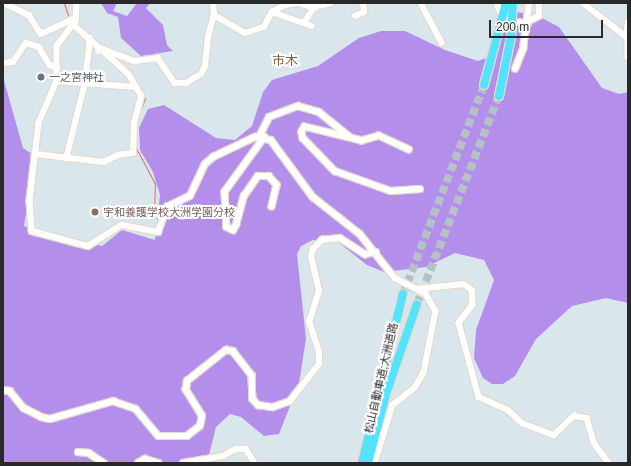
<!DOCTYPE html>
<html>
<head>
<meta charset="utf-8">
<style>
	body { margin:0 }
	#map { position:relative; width:631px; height:466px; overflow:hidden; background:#d9e7ed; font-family:Helvetica,"Noto Sans JP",sans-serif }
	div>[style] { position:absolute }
	.green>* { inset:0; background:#b38feb }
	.stream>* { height:1px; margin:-0.5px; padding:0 0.5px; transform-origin:0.5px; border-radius:0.5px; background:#fc6061 }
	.highway-tunnel>* { height:8px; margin-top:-4px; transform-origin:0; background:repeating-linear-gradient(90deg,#b6c1c6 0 8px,transparent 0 12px) }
	.roads { filter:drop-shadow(1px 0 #e4dacf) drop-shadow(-1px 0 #e4dacf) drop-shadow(0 1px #e4dacf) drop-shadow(0 -1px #e4dacf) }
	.minor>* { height:5.5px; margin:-2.75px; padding:0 2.75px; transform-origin:2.75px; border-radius:2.75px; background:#fff }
	.highway>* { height:8px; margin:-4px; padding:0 4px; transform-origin:4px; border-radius:4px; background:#53e3ff }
	.dots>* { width:11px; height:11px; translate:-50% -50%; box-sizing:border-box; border:2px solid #fff; border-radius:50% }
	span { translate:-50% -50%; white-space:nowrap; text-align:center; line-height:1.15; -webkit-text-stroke:4px #fff; paint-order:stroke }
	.worship-label { font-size:11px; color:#5b616d }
	.left { translate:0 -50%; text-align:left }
	.education-label { font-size:11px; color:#785e54 }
	.street-label { font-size:11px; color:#292929 }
	.quarter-label { font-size:13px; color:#7f6545 }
	.frame { position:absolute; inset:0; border:4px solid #292929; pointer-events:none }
	.scale { position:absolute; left:489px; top:20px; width:114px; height:18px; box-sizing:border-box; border:2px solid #292929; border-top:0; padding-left:5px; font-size:12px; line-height:14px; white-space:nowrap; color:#292929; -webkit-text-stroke:3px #fff; paint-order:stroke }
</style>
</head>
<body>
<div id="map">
	<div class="green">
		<i style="clip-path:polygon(101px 3px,117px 3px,113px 11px,127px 16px,137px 3px,150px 3px,146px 8px,163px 25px,167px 45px,173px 51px,141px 56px,121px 38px,118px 17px,107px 13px)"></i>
		<i style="clip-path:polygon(517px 12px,538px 16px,559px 27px,602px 88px,619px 94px,628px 92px,628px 303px,606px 298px,572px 306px,536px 339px,515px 376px,503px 384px,492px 384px,483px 378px,474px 358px,476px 330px,494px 280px,484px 260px,455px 253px,426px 267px,384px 272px,367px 265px,338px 242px,313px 240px,301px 246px,297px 254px,306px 339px,299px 383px,279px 434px,264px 436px,241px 417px,230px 414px,216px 427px,207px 463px,3px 463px,3px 77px,23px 148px,35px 156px,24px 226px,102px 246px,122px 230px,155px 240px,160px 195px,153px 172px,140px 150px,139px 128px,148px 109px,164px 105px,216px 138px,235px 140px,252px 126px,263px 92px,272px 80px,318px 66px,359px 38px,381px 31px,405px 31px,445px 50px,478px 61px,486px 58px,506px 18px)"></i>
	</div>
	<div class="stream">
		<i style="left:64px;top:3px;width:16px;rotate:72deg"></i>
		<i style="left:81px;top:29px;width:11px;rotate:34deg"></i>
		<i style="left:140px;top:110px;width:12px;rotate:-66deg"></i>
		<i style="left:145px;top:99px;width:9px;rotate:-117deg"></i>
		<i style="left:136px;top:148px;width:40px;rotate:62deg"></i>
		<i style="left:155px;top:183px;width:25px;rotate:92deg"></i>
	</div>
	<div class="highway-tunnel">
		<i style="left:403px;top:294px;width:224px;rotate:-68.8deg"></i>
		<i style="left:417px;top:304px;width:224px;rotate:-68.5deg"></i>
	</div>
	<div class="roads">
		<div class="minor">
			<i style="left:4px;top:3px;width:28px;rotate:26deg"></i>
			<i style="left:29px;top:15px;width:22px;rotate:58deg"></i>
			<i style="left:41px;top:34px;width:38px;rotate:-25deg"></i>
			<i style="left:77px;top:3px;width:18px;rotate:93deg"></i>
			<i style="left:76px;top:21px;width:31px;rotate:127deg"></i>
			<i style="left:57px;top:46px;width:35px;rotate:90deg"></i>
			<i style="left:57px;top:81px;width:46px;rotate:113.2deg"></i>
			<i style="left:39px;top:123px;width:79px;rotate:96.6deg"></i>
			<i style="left:30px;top:201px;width:30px;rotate:86deg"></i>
			<i style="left:32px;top:231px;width:58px;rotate:15deg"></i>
			<i style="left:88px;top:246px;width:40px;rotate:-32deg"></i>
			<i style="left:122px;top:225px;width:37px;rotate:11deg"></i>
			<i style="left:158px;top:232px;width:27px;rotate:-70deg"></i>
			<i style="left:167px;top:207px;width:25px;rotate:-26deg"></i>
			<i style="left:190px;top:196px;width:35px;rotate:-65deg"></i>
			<i style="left:205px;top:164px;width:11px;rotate:-41deg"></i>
			<i style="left:213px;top:157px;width:47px;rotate:-25.5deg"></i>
			<i style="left:255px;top:137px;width:16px;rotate:11deg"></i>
			<i style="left:271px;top:140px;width:71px;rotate:53.6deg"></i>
			<i style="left:313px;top:197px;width:60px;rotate:38.2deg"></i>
			<i style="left:360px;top:234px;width:56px;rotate:51.5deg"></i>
			<i style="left:395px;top:278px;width:35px;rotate:27deg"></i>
			<i style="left:426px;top:294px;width:20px;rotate:60deg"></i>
			<i style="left:436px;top:311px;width:63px;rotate:101deg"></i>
			<i style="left:424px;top:373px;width:17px;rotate:121deg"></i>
			<i style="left:415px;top:388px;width:28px;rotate:142deg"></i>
			<i style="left:393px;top:405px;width:61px;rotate:107.2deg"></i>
			<i style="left:421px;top:3px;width:45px;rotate:62.3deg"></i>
			<i style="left:497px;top:3px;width:9px;rotate:69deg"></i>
			<i style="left:583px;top:3px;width:57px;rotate:37.9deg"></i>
			<i style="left:317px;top:6px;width:14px;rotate:-12deg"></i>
			<i style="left:272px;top:12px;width:42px;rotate:19.3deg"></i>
			<i style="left:214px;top:15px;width:36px;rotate:30deg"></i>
			<i style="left:245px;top:33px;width:20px;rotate:-18deg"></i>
			<i style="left:264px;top:27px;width:17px;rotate:-62deg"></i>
			<i style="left:272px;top:12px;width:15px;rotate:-28deg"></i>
			<i style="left:285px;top:5px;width:13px;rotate:-9deg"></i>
			<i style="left:298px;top:3px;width:18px;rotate:16deg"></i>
			<i style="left:355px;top:16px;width:10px;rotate:-24deg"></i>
			<i style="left:364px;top:12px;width:9px;rotate:-96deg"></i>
			<i style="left:520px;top:22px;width:8px;rotate:23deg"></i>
			<i style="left:527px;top:22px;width:13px;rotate:-27deg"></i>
			<i style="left:539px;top:16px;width:13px;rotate:-90deg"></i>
			<i style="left:304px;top:23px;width:24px;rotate:-57deg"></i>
			<i style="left:626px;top:37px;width:15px;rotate:-82deg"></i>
			<i style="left:628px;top:40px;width:17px;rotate:90deg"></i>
			<i style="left:98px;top:51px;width:5px;rotate:-22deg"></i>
			<i style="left:103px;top:49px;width:34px;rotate:21deg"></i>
			<i style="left:135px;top:61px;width:23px;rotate:-7deg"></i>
			<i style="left:158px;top:58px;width:30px;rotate:56deg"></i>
			<i style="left:175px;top:83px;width:11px"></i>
			<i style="left:186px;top:83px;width:17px;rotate:-31deg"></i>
			<i style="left:201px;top:74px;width:9px;rotate:-63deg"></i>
			<i style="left:205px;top:66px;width:29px;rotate:-84deg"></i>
			<i style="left:208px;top:37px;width:23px;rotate:-75deg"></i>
			<i style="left:214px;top:15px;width:12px;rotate:-95deg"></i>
			<i style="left:3px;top:63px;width:10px;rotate:-6deg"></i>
			<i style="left:13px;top:62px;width:23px;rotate:-56deg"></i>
			<i style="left:26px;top:43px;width:14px;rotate:17deg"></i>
			<i style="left:39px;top:47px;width:21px;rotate:59deg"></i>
			<i style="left:50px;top:65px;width:8px;rotate:23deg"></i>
			<i style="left:515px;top:69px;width:22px;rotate:-68deg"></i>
			<i style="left:523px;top:49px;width:46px;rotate:-82.6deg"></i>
			<i style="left:57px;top:81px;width:79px;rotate:4.3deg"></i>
			<i style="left:259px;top:137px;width:22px;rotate:-63deg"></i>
			<i style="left:269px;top:117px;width:31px;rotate:-21deg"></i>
			<i style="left:298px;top:106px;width:22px;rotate:16deg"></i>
			<i style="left:319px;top:112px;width:40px;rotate:39deg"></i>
			<i style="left:265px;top:137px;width:68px;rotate:126deg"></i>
			<i style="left:225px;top:192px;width:35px;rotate:87deg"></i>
			<i style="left:227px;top:227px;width:7px;rotate:27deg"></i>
			<i style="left:233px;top:230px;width:6px;rotate:-59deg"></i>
			<i style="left:236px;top:225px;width:30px;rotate:-75deg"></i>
			<i style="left:244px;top:196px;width:24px;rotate:-55deg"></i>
			<i style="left:258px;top:176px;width:11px"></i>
			<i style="left:269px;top:176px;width:12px;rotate:48deg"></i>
			<i style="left:277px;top:185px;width:22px;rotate:103deg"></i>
			<i style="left:409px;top:150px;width:33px;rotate:-155deg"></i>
			<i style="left:379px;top:136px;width:18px;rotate:164deg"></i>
			<i style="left:362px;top:141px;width:59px;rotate:-166.2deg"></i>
			<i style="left:305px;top:127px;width:6px;rotate:121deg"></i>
			<i style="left:302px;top:132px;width:6px;rotate:81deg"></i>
			<i style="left:303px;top:138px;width:46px;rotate:45.9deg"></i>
			<i style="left:335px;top:171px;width:59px;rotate:19.7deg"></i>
			<i style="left:391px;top:191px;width:29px;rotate:-4deg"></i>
			<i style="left:36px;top:154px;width:68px;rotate:6.7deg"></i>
			<i style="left:104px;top:162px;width:16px;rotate:-27deg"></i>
			<i style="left:118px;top:155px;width:15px;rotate:-8deg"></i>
			<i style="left:133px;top:153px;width:30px;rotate:-88deg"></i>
			<i style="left:134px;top:123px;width:28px;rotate:-75deg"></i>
			<i style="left:141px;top:96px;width:24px;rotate:-120deg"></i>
			<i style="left:129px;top:75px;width:76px;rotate:-138.2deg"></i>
			<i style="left:66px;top:159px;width:78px;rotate:-76deg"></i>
			<i style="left:85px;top:83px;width:45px;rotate:-83.7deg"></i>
			<i style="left:417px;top:289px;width:47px;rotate:-6.1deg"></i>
			<i style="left:464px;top:284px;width:10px;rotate:37deg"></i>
			<i style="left:472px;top:290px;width:15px;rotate:86deg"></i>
			<i style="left:473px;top:305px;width:23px;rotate:128deg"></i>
			<i style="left:459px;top:323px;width:77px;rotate:74.9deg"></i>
			<i style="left:479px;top:397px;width:32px;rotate:24deg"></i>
			<i style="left:508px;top:410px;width:19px;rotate:43deg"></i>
			<i style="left:522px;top:423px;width:34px;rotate:21deg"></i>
			<i style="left:554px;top:435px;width:28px;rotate:-44deg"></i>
			<i style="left:574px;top:416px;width:13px;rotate:9deg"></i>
			<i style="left:587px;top:418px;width:26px;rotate:74deg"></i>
			<i style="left:594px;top:443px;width:25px;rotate:53deg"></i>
			<i style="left:3px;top:390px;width:7px;rotate:8deg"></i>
			<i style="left:10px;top:391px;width:22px;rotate:51deg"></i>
			<i style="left:24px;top:408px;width:20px;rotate:27deg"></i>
			<i style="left:42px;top:417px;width:8px;rotate:14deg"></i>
			<i style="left:50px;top:419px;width:66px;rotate:-15.9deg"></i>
			<i style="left:113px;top:401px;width:24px;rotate:19deg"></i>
			<i style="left:136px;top:409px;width:35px;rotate:50deg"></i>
			<i style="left:159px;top:436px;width:28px"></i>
			<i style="left:187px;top:436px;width:16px;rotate:-38deg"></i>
			<i style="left:200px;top:426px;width:10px;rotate:-79deg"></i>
			<i style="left:202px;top:416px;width:31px;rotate:-122deg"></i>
			<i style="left:186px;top:390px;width:9px;rotate:-84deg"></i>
			<i style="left:187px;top:381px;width:50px;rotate:-38.5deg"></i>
			<i style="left:226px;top:350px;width:7px;rotate:8deg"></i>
			<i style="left:233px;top:351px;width:31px;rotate:52deg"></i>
			<i style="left:252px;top:375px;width:24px;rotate:88deg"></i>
			<i style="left:253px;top:399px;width:8px;rotate:50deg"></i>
			<i style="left:258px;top:405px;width:15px;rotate:8deg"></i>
			<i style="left:273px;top:407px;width:18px;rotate:-19deg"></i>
			<i style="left:290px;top:401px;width:47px;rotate:-51.9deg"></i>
			<i style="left:319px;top:364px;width:12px;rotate:-90deg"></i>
			<i style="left:319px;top:352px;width:32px;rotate:-108deg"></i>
			<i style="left:309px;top:322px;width:33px;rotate:-72deg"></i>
			<i style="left:319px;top:291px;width:35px;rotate:-103deg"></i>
			<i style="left:311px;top:257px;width:8px;rotate:-76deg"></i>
			<i style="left:313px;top:249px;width:13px;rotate:-45deg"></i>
			<i style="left:322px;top:240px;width:18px;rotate:-6deg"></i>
			<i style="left:340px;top:238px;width:30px;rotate:33deg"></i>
			<i style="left:365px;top:254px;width:11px;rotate:-10deg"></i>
			<i style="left:78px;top:452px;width:11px;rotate:5deg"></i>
			<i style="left:89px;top:453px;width:18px;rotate:34deg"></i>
			<i style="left:138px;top:463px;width:8px;rotate:-30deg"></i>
			<i style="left:145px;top:459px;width:14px;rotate:17deg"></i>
			<i style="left:183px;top:463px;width:41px;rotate:-9.9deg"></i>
			<i style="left:223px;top:456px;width:15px;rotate:-28deg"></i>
			<i style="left:236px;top:449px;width:10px"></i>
			<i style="left:246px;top:449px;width:17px;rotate:57deg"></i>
		</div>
		<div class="highway">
			<i style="left:484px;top:85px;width:85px;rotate:-75deg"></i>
			<i style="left:499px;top:96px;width:60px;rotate:-78.5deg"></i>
			<i style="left:511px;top:37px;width:34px;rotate:-87deg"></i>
			<i style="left:362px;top:463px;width:174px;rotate:-76.4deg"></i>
			<i style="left:368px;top:463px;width:71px;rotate:-75.4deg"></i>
			<i style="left:386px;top:394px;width:95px;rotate:-71deg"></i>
		</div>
	</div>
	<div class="dots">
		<i style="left:41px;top:77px;background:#6b7280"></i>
		<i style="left:95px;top:212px;background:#8d6e63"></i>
	</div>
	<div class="worship-label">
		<span class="left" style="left:49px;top:77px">一之宮神社</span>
	</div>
	<div class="education-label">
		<span class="left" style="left:103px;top:212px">宇和養護学校大洲学園分校</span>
	</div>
	<div class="street-label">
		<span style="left:381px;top:378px;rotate:-77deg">松山自動車道;大洲道路</span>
	</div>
	<div class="quarter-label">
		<span style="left:285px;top:61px">市木</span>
	</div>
	<div class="frame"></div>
	<div class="scale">200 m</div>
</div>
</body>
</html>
